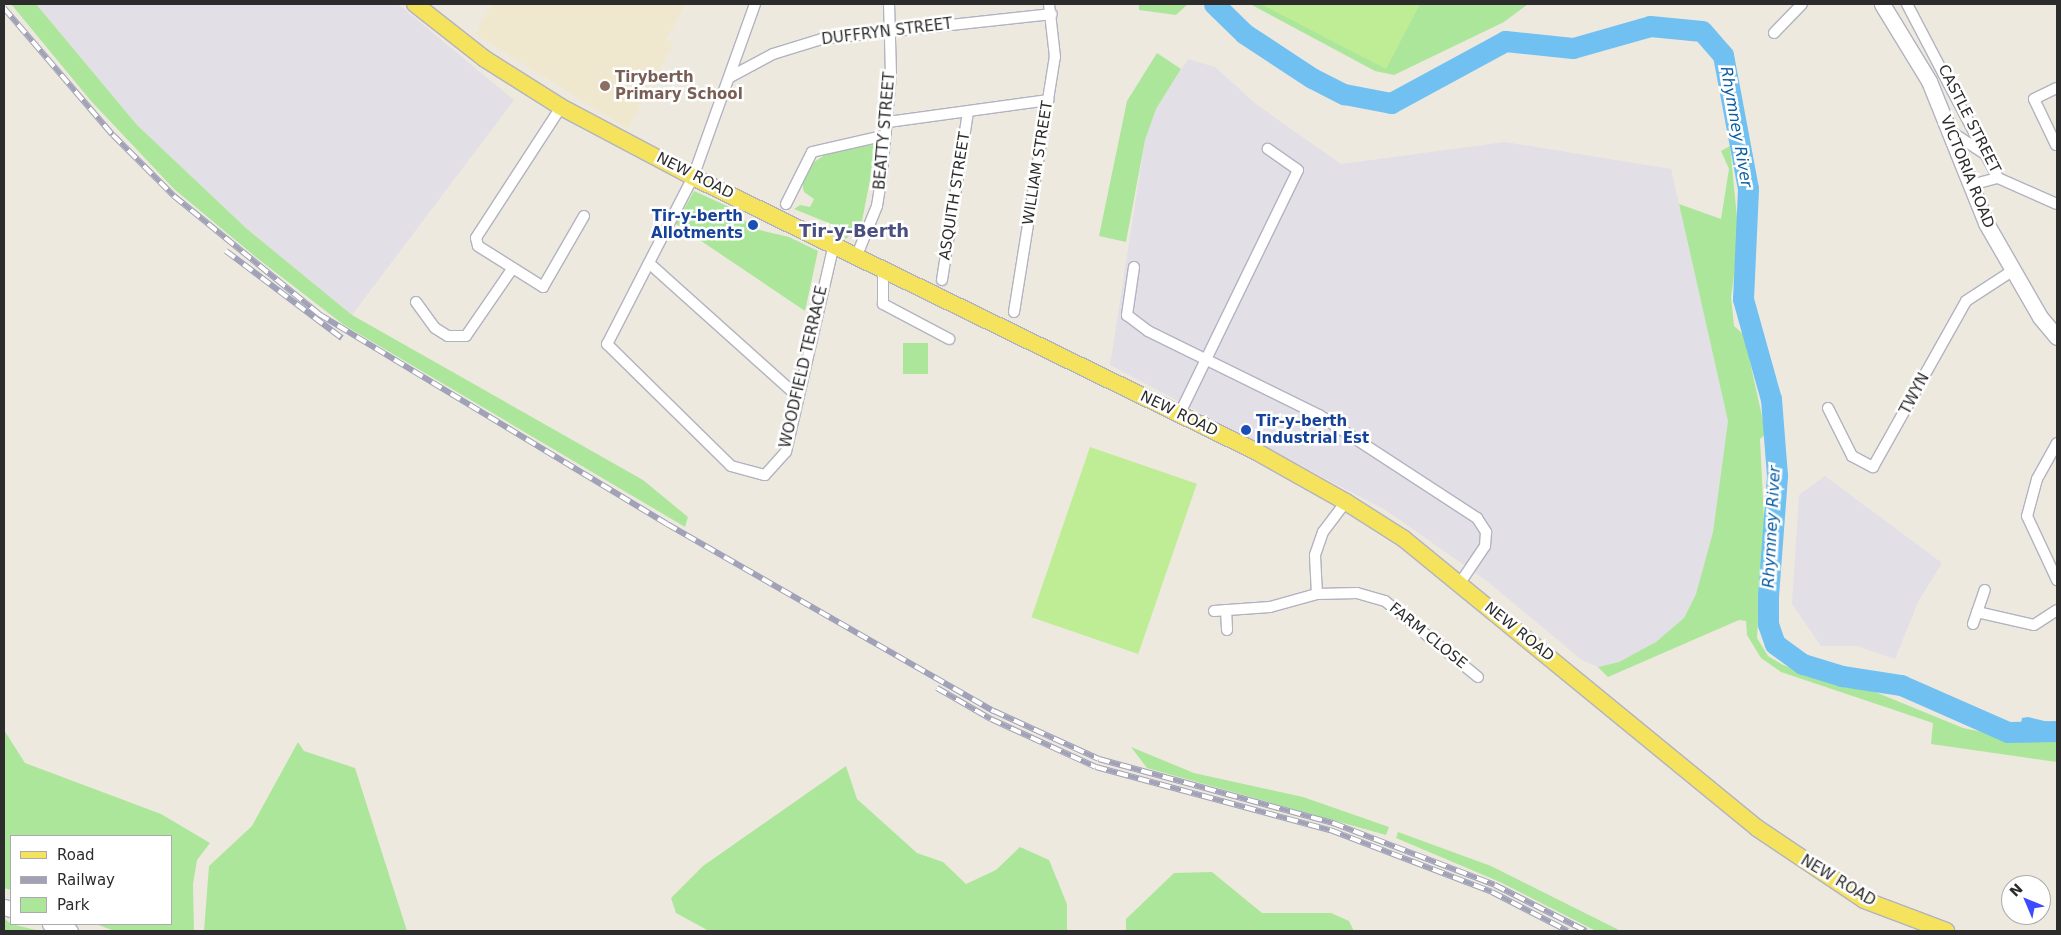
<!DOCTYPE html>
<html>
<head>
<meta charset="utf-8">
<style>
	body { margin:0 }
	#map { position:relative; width:2061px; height:935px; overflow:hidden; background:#eee9df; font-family:"DejaVu Sans",sans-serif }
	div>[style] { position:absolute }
	.industrial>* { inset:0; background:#e2dfe7 }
	.education>* { inset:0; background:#f0e8ce }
	.green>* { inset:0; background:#ace69a; transform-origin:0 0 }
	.pitch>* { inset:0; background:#bfed96; transform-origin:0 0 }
	.water>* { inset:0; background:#70c1f2 }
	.river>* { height:21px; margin:-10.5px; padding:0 10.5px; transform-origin:10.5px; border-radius:10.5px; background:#70c1f2 }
	.roads { filter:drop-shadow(1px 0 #b2b3c0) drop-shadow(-1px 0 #b2b3c0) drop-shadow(0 1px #b2b3c0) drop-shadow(0 -1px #b2b3c0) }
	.street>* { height:10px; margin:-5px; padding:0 5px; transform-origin:5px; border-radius:5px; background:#fff }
	.secondary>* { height:15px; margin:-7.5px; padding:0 7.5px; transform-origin:7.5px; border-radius:7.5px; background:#fff }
	.primary>* { height:16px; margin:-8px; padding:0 8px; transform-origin:8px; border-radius:8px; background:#f5e25d }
	.rail>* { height:5.5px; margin-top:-2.75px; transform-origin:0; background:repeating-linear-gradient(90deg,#fff 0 11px,#a1a2b7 0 22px); box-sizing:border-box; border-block:1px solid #a1a2b7 }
	.dots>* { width:14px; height:14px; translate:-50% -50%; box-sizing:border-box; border:2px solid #fff; border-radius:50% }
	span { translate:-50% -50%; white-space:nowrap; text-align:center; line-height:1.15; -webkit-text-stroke:5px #fff; paint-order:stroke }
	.street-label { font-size:15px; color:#2c2c2c }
	.education-label { font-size:15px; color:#785e54; font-weight:700 }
	.left { translate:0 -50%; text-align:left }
	.transit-label { font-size:15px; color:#164399; font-weight:700 }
	.right { translate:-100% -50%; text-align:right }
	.water-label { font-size:16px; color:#0a5ea3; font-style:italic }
	.quarter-label { font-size:18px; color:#4b4f7f; font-weight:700 }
	.frame { position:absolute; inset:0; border:5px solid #2c2c2c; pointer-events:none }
	.legend { position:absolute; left:10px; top:835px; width:162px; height:90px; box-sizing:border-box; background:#fff; border:1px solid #ababab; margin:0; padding:6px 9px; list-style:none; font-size:15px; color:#2c2c2c }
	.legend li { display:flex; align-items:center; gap:10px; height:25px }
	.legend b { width:25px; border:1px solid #ababab }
	.north { position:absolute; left:2001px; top:875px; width:50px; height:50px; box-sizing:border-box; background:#fff; border:1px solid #ababab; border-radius:50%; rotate:315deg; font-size:14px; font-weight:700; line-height:20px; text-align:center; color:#2c2c2c }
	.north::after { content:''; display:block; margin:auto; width:18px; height:22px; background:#3b4bff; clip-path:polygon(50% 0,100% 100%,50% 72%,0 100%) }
</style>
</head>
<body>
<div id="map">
	<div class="industrial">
		<i style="clip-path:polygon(36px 4px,398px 4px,514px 100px,352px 315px,247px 229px,137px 125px)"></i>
		<i style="clip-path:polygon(1188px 59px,1215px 67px,1256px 104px,1341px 164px,1505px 142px,1671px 169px,1728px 421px,1713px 532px,1696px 594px,1684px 618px,1657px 642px,1619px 662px,1598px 667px,1582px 660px,1488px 582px,1387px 511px,1110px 365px,1145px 140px,1156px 109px)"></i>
		<i style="clip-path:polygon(1825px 476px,1942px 563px,1918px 602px,1895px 659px,1857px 646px,1821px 646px,1792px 604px,1799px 495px)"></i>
	</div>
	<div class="education">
		<i style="clip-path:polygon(492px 4px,686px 4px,666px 40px,674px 43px,628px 129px,475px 34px)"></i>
	</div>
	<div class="green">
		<i style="clip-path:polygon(11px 4px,36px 4px,137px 125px,247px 229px,352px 315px,643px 480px,688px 517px,685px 527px,344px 325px,257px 258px,174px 189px,91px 101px)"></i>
		<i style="clip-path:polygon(1139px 4px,1188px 4px,1176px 15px,1139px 10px)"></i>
		<i style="clip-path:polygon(1250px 4px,1528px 4px,1504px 22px,1394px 75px,1375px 71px)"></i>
		<i style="clip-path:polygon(1157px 53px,1181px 69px,1156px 109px,1145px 140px,1126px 242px,1099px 236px,1127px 101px)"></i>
		<i style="clip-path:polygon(877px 144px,862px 221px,846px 239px,836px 226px,794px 209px,800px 205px,810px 207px,814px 199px,804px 192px,802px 183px,814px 162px,828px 153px)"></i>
		<i style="clip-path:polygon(1730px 146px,1739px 238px,1731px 297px,1734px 326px,1744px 335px,1766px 434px,1760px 439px,1764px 520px,1757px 638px,1768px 656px,1783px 665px,1846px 688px,1868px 689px,1963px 728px,2018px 739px,2057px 741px,2057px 762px,1931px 744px,1933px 723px,1781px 672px,1761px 658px,1747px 635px,1746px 621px,1739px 620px,1608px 677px,1598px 667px,1619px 662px,1656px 642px,1684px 618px,1696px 594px,1713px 532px,1728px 421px,1679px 204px,1721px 219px,1729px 169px,1721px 151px)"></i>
		<i style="clip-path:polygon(694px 191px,727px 206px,755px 229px,789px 237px,818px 251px,805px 311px,676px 224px)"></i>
		<i style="left:903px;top:343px;width:25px;height:31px"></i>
		<i style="clip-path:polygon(4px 730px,25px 763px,161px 814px,210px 843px,197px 860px,193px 884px,194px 931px,114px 931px,96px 924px,171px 924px,171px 836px,11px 836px,11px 890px,4px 888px)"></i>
		<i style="clip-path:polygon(298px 742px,304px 751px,355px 768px,407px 931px,204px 931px,209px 866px,252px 826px)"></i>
		<i style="clip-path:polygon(1131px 747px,1194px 773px,1303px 797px,1389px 827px,1386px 835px,1147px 768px)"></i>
		<i style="clip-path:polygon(846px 766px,857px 799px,917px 853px,943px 862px,966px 884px,996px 870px,1020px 847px,1049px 860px,1067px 904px,1067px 931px,709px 931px,676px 913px,671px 898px,703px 866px)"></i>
		<i style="clip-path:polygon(1398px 832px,1491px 866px,1621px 931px,1596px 931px,1500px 882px,1396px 838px)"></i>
		<i style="clip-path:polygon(1212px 872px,1262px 913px,1331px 913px,1349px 921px,1354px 931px,1126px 931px,1126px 919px,1174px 873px)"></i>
		<i style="clip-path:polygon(4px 918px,11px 924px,40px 931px,4px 931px)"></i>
	</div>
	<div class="pitch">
		<i style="clip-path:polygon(1261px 4px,1420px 4px,1386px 69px)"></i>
		<i style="left:1090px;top:447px;width:113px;height:180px;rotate:19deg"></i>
	</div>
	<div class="water">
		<i style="clip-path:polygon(2028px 717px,2057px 724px,2057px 741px,2018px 739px,2022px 718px)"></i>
	</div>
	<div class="river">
		<i style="left:1214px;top:4px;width:43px;rotate:44.1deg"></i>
		<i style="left:1245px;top:34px;width:80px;rotate:33.3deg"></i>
		<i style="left:1312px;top:78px;width:36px;rotate:27deg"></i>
		<i style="left:1344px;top:94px;width:48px;rotate:10.8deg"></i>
		<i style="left:1391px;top:103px;width:130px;rotate:-28.5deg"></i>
		<i style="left:1505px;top:41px;width:68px;rotate:5.9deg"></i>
		<i style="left:1573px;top:48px;width:80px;rotate:-15.9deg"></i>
		<i style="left:1650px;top:26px;width:52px;rotate:5.5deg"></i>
		<i style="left:1702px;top:31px;width:32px;rotate:49deg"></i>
		<i style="left:1723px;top:55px;width:136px;rotate:79.4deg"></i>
		<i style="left:1748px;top:189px;width:110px;rotate:92.6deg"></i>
		<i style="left:1743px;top:299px;width:104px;rotate:74.4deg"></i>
		<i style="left:1771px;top:399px;width:77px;rotate:85.5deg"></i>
		<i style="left:1777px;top:476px;width:119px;rotate:94.3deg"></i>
		<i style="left:1768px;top:595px;width:29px;rotate:90deg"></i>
		<i style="left:1768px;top:624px;width:21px;rotate:71deg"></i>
		<i style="left:1775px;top:644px;width:34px;rotate:36deg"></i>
		<i style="left:1803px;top:664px;width:41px;rotate:17.1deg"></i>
		<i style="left:1842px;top:676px;width:60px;rotate:8.7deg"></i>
		<i style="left:1901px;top:685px;width:117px;rotate:23.7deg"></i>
		<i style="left:2008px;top:732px;width:49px;rotate:-1.2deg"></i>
	</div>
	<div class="roads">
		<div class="street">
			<i style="left:755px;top:4px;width:184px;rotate:109.7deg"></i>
			<i style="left:693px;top:177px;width:188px;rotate:117.2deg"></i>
			<i style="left:607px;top:344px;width:174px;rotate:44.5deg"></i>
			<i style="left:731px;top:466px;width:35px;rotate:15deg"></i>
			<i style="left:765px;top:475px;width:31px;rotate:-48deg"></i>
			<i style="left:786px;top:452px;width:213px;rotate:-77deg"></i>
			<i style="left:1907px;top:4px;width:196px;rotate:62.4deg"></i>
			<i style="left:1998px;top:178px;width:64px;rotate:23.8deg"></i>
			<i style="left:1774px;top:33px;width:40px;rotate:-46deg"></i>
			<i style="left:730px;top:77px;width:49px;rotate:-28.1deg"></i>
			<i style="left:773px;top:54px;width:51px;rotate:-17deg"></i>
			<i style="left:822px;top:39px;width:231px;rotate:-6.2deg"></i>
			<i style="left:561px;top:107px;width:156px;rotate:123deg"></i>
			<i style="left:476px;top:238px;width:8px;rotate:76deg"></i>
			<i style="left:478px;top:246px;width:77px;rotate:32.2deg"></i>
			<i style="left:543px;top:287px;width:82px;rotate:-60deg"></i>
			<i style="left:888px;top:122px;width:162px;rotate:-7.8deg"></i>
			<i style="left:1950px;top:131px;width:42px;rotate:33.3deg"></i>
			<i style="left:2056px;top:145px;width:51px;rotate:-115.6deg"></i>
			<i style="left:2034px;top:99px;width:25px;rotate:-26deg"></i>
			<i style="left:1971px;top:185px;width:28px;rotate:-15deg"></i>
			<i style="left:786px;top:204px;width:58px;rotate:-63.4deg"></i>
			<i style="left:812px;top:152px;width:76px;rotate:-12.9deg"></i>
			<i style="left:857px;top:255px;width:53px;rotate:-67.8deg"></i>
			<i style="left:877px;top:206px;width:32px;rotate:-81deg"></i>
			<i style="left:882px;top:174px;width:99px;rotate:-84.8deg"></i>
			<i style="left:891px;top:75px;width:71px;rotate:-91.6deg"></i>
			<i style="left:649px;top:263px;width:199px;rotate:41.9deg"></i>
			<i style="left:883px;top:267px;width:37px;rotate:90deg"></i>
			<i style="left:883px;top:304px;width:75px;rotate:27.9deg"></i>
			<i style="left:1134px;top:267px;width:49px;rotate:98.3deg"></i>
			<i style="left:1127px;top:315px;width:26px;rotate:37deg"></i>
			<i style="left:1148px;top:331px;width:191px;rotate:26.2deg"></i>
			<i style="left:1319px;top:415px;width:189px;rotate:33.1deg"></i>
			<i style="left:1477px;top:518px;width:17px;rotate:57deg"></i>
			<i style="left:1486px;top:532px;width:14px;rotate:94deg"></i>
			<i style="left:1485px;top:546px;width:45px;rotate:124deg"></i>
			<i style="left:942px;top:280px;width:170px;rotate:-81.2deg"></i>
			<i style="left:416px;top:302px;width:32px;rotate:54deg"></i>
			<i style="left:435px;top:328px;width:15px;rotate:32deg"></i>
			<i style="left:448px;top:336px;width:18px"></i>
			<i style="left:466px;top:336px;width:81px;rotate:-55.5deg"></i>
			<i style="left:1014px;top:312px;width:258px;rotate:-80.9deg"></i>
			<i style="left:1055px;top:57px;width:53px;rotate:-96.5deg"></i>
			<i style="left:1828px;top:408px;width:54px;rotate:63.4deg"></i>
			<i style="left:1852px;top:456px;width:24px;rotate:28deg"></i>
			<i style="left:1873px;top:467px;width:190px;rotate:-60.7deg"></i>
			<i style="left:1966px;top:301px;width:55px;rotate:-33.1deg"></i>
			<i style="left:1179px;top:415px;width:272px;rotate:-64.1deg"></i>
			<i style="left:1298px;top:170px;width:37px;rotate:-145deg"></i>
			<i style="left:2057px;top:443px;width:41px;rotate:119.1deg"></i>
			<i style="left:2037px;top:479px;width:38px;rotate:105deg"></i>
			<i style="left:2027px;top:516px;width:71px;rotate:64.9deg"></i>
			<i style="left:1317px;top:594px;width:39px;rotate:-93deg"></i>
			<i style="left:1315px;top:555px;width:24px;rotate:-71deg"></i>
			<i style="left:1323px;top:532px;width:38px;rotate:-53deg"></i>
			<i style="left:1226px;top:610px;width:20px;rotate:87deg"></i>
			<i style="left:1214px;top:611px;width:56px;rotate:-4.1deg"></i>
			<i style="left:1270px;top:607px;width:49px;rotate:-15.5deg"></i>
			<i style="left:1317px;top:594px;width:40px;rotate:-1.4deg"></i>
			<i style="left:1357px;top:593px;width:29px;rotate:16deg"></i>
			<i style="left:1385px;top:601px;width:120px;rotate:39.3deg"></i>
			<i style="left:1977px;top:612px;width:58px;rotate:12.8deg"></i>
			<i style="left:2034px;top:625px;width:27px;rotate:-33deg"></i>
			<i style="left:1973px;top:624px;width:36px;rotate:-71deg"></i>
		</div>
		<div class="secondary">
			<i style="left:1882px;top:4px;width:90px;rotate:58.6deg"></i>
			<i style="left:1929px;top:81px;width:153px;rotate:68.1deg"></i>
			<i style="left:1986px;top:223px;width:108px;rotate:60.1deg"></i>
			<i style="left:2040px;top:317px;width:26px;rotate:50deg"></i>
			<i style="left:4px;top:907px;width:7px;rotate:16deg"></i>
			<i style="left:50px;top:924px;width:21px;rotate:19deg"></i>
		</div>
		<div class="primary">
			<i style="left:415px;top:4px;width:89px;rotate:38.2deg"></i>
			<i style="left:485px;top:59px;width:90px;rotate:32.3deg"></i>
			<i style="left:561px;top:107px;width:149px;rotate:27.9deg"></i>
			<i style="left:693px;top:177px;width:627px;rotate:25.99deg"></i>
			<i style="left:1257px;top:452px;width:102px;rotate:29.3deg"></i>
			<i style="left:1346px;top:502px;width:69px;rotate:32.5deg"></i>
			<i style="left:1404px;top:539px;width:456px;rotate:39.3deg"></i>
			<i style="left:1757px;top:828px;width:129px;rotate:33.9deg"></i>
			<i style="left:1864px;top:900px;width:88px;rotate:20.7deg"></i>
		</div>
	</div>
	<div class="rail">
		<i style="left:4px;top:8px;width:167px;rotate:49.4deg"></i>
		<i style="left:113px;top:135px;width:86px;rotate:45deg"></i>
		<i style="left:174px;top:196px;width:187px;rotate:39.1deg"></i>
		<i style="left:319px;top:314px;width:406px;rotate:31.1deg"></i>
		<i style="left:667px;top:524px;width:377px;rotate:29.8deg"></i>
		<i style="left:994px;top:711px;width:115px;rotate:24.6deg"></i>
		<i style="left:1099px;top:759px;width:243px;rotate:15.3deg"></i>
		<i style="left:1333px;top:823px;width:173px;rotate:20.9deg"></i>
		<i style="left:1495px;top:885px;width:102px;rotate:26.8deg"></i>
		<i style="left:226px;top:251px;width:145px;rotate:36.9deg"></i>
		<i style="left:937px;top:688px;width:62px;rotate:29.9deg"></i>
		<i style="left:991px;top:719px;width:115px;rotate:24.6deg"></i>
		<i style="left:1096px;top:767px;width:242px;rotate:15.1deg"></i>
		<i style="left:1330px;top:830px;width:173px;rotate:20.9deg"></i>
		<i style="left:1492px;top:892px;width:85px;rotate:27.2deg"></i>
	</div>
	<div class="dots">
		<i style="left:605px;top:86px;background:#8d6e63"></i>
		<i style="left:753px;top:225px;background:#1a4fb4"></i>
		<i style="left:1246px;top:430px;background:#1a4fb4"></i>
	</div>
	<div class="street-label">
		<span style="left:887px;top:32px;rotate:-7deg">DUFFRYN STREET</span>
		<span style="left:1969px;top:119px;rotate:63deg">CASTLE STREET</span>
		<span style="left:885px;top:131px;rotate:-85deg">BEATTY STREET</span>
		<span style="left:1038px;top:163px;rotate:-81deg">WILLIAM STREET</span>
		<span style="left:1967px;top:172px;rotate:68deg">VICTORIA ROAD</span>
		<span style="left:695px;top:176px;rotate:27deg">NEW ROAD</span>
		<span style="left:955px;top:196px;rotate:-81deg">ASQUITH STREET</span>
		<span style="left:804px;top:367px;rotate:-77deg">WOODFIELD TERRACE</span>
		<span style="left:1915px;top:394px;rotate:-62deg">TWYN</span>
		<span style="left:1179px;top:414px;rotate:26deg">NEW ROAD</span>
		<span style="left:1519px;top:632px;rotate:39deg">NEW ROAD</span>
		<span style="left:1428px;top:636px;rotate:39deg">FARM CLOSE</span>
		<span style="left:1838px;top:881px;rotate:31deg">NEW ROAD</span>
	</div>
	<div class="education-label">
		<span class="left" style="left:615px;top:86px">Tiryberth<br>Primary School</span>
	</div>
	<div class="transit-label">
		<span class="right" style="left:743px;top:225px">Tir-y-berth<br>Allotments</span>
		<span class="left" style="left:1256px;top:430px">Tir-y-berth<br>Industrial Est</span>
	</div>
	<div class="water-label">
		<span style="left:1736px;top:127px;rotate:80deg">Rhymney River</span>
		<span style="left:1772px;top:527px;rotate:-87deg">Rhymney River</span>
	</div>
	<div class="quarter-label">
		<span style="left:854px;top:231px">Tir-y-Berth</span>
	</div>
	<div class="frame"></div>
	<ul class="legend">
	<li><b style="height:6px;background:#f5e25d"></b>Road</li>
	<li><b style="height:6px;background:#a1a2b7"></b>Railway</li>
	<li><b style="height:14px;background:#ace69a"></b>Park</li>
	</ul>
	<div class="north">N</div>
</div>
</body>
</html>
